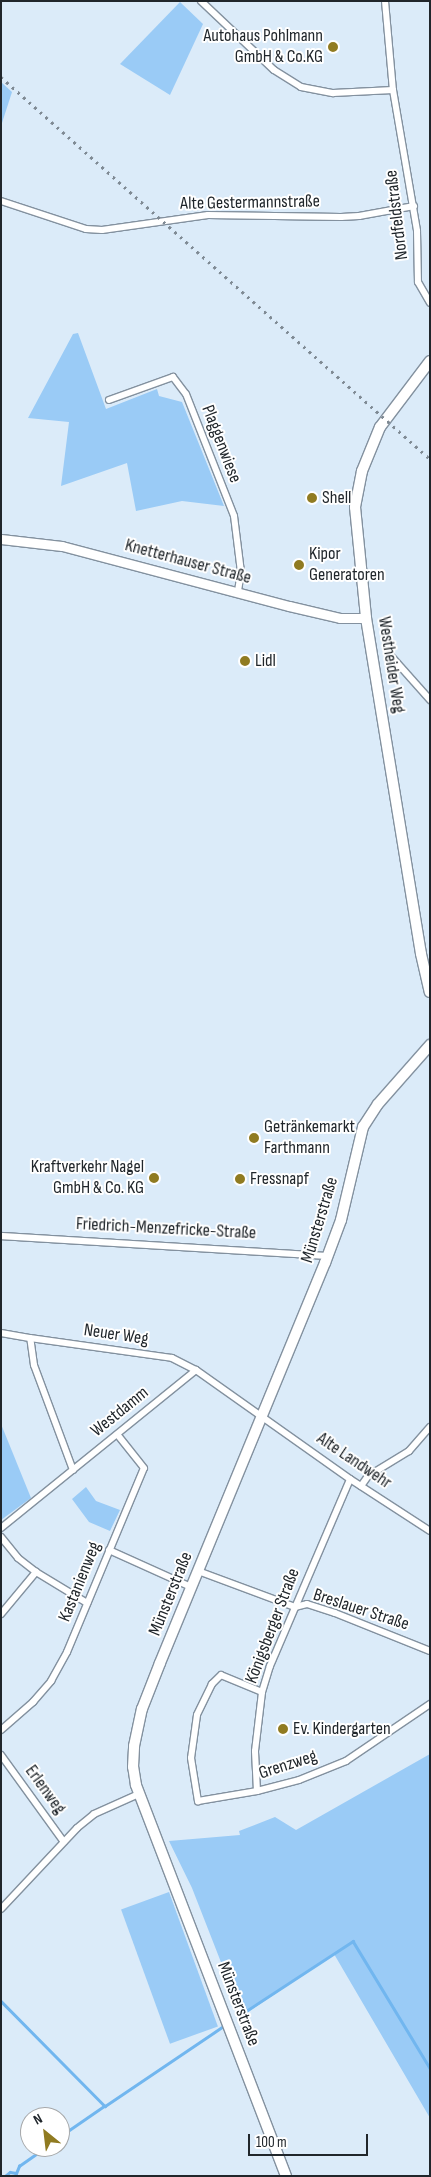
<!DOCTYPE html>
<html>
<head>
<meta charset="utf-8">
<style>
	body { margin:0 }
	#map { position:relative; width:431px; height:2177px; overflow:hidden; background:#dbebf9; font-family:"Sofia Sans Condensed",sans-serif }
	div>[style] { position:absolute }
	.green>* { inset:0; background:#9acbf6; transform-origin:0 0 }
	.stream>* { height:2.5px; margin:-1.25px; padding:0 1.25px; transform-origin:1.25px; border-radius:1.25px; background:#71b6ef }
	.roads { filter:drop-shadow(1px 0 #83919f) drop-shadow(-1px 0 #83919f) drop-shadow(0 1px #83919f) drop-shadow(0 -1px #83919f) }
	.street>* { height:6px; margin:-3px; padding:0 3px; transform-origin:3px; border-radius:3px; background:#fff }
	.secondary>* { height:9px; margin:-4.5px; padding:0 4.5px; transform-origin:4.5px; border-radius:4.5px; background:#fff }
	.primary>* { height:10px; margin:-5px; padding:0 5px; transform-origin:5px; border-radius:5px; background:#fff }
	.rail>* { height:2.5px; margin-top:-1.25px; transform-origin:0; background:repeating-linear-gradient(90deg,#7f8a94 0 2.5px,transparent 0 7.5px) }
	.dots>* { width:14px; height:14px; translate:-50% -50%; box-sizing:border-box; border:2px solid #fff; border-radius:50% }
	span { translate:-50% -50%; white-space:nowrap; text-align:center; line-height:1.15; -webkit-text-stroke:4px #fff; paint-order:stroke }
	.poi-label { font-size:18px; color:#20262b }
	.right { translate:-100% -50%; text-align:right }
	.left { translate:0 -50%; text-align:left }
	.street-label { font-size:18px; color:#20262b }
	.frame { position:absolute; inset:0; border:2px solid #20262b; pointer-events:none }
	.north { position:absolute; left:20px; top:2107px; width:50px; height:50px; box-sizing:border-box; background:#fff; border:1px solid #a6a8aa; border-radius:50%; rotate:331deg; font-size:14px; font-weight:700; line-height:20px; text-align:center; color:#20262b }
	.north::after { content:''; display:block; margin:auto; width:18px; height:22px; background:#907b21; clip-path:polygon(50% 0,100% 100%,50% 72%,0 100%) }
	.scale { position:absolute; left:248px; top:2134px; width:120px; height:22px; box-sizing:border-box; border:2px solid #20262b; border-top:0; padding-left:6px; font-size:15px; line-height:18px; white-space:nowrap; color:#20262b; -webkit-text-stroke:4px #fff; paint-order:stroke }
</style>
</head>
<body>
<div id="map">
	<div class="green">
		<i style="clip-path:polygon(180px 2px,203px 24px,170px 95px,120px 64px)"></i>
		<i style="clip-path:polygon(1px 82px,12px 92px,1px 126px)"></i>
		<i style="clip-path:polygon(78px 333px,106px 409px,157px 389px,159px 396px,182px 402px,224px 506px,182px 501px,136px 511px,127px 463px,61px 486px,69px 422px,28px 418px,73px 334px)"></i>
		<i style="clip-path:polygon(1px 1424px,31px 1498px,1px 1520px)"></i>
		<i style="clip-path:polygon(86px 1487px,96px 1501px,120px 1510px,110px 1531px,89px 1522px,72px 1499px)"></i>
		<i style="clip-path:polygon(430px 1754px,430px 2063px,427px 2065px,430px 2069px,430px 2118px,334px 1954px,242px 2016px,192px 1888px,169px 1841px,240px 1835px,239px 1831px,275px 1817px,296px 1830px)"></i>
		<i style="left:169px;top:1892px;width:143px;height:51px;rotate:70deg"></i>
	</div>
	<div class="stream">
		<i style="left:1px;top:2001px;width:148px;rotate:45.3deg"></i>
		<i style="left:105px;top:2106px;width:55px;rotate:145.4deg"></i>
		<i style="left:240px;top:2015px;width:135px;rotate:-33.2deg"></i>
		<i style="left:353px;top:1941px;width:149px;rotate:58.8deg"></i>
		<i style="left:105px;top:2106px;width:141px;rotate:-34deg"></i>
		<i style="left:5px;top:2176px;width:6px;rotate:-39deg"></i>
		<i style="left:10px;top:2172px;width:6px;rotate:9deg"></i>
		<i style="left:15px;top:2176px;width:11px;rotate:-68deg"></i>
		<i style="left:19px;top:2166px;width:33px;rotate:-35deg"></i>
	</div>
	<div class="roads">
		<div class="street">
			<i style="left:201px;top:1px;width:100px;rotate:43.4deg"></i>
			<i style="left:274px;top:70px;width:32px;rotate:32deg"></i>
			<i style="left:301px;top:87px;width:33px;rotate:11deg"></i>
			<i style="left:333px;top:93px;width:60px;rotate:-2.9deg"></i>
			<i style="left:385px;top:1px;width:89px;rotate:84.9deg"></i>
			<i style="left:393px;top:90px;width:143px;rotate:80.3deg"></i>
			<i style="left:417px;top:231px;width:51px;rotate:88.9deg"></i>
			<i style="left:418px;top:282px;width:24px;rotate:60deg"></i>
			<i style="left:1px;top:201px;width:89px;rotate:18.2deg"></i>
			<i style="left:86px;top:229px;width:16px;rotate:4deg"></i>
			<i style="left:102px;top:230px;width:107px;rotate:-8.1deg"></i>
			<i style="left:208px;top:215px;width:133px;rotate:0.9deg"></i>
			<i style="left:341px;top:217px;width:18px;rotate:-3deg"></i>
			<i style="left:359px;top:216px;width:56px;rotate:-10.3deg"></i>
			<i style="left:109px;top:400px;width:68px;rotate:-19.8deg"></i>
			<i style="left:173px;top:377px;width:21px;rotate:53deg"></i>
			<i style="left:186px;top:394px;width:131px;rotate:68.5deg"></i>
			<i style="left:234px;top:516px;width:56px;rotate:82.9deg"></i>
			<i style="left:241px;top:572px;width:20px;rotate:99deg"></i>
			<i style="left:391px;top:656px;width:59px;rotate:48.4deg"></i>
			<i style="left:1px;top:1236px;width:328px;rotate:3.5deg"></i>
			<i style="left:1px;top:1333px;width:29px;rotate:10deg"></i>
			<i style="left:73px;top:1470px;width:112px;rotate:-110.4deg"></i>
			<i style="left:34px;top:1365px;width:27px;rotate:-98deg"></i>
			<i style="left:30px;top:1338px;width:143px;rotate:8deg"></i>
			<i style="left:172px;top:1358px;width:27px;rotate:27deg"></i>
			<i style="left:361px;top:1486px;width:12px;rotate:-55deg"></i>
			<i style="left:368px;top:1476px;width:48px;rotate:-31.4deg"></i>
			<i style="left:409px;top:1451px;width:32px;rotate:-49deg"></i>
			<i style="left:1px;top:1528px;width:251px;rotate:-39deg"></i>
			<i style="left:196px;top:1370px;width:189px;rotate:35.3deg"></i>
			<i style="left:350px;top:1479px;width:95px;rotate:33deg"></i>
			<i style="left:1px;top:1537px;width:27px;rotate:51deg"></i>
			<i style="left:18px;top:1558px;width:23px;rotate:38deg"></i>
			<i style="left:36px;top:1572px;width:60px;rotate:31.3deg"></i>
			<i style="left:109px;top:1550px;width:90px;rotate:24.3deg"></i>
			<i style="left:198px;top:1571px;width:103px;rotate:20.4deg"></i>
			<i style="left:295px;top:1607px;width:12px;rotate:-14deg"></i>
			<i style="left:307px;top:1604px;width:29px;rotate:18deg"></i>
			<i style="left:335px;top:1613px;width:102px;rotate:21.8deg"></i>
			<i style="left:1px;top:1614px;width:55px;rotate:-50.2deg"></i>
			<i style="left:262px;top:1692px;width:44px;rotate:-157.5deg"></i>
			<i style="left:221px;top:1675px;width:13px;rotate:135deg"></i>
			<i style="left:212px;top:1684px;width:34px;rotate:116deg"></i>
			<i style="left:197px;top:1715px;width:43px;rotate:97.9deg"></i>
			<i style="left:191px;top:1758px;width:44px;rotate:80.8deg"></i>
			<i style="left:198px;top:1801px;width:60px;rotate:-9.6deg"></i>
			<i style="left:257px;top:1791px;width:43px;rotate:-14.7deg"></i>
			<i style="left:299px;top:1780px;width:51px;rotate:-22deg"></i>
			<i style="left:346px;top:1761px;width:102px;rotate:-34.2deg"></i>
			<i style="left:1px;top:1730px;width:43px;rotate:-41.2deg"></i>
			<i style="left:33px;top:1702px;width:28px;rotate:-49deg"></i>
			<i style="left:51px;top:1681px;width:33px;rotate:-61deg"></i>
			<i style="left:67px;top:1652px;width:199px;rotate:-67.3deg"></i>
			<i style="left:144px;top:1468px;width:43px;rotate:-128.5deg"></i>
			<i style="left:1px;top:1755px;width:107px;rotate:54.1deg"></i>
			<i style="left:257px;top:1791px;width:40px;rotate:-92.9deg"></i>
			<i style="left:255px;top:1751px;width:59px;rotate:-83.2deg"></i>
			<i style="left:262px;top:1692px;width:27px;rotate:-73deg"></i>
			<i style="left:270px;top:1666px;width:203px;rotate:-66.8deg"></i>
			<i style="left:1px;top:1909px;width:111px;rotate:-46.8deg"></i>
			<i style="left:77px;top:1828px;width:22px;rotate:-39deg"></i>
			<i style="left:94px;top:1814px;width:49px;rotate:-24deg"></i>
		</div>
		<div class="secondary">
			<i style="left:1px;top:539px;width:61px;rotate:6.5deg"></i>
			<i style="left:62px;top:546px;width:235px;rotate:14.8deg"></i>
			<i style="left:289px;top:606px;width:52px;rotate:13.2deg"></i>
			<i style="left:340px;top:618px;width:26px"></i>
		</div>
		<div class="primary">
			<i style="left:430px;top:361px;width:83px;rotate:127.1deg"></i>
			<i style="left:380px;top:427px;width:48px;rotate:112.2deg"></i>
			<i style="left:362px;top:471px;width:37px;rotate:101deg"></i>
			<i style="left:355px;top:507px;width:112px;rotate:84.3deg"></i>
			<i style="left:366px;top:618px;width:340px;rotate:80.7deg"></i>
			<i style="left:421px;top:954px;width:39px;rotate:77deg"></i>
			<i style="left:286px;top:2176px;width:419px;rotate:-111deg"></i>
			<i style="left:136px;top:1785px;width:18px;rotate:-99deg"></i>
			<i style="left:133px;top:1767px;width:21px;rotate:-87deg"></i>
			<i style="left:134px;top:1746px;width:38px;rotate:-78deg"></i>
			<i style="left:142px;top:1709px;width:49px;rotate:-68.6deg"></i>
			<i style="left:160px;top:1663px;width:433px;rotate:-67.6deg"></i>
			<i style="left:325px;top:1263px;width:46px;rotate:-69.6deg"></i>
			<i style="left:341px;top:1220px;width:96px;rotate:-76.7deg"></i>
			<i style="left:363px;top:1127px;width:27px;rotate:-57deg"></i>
			<i style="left:378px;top:1104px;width:79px;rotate:-48.6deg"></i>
		</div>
	</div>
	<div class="rail">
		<i style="left:1px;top:77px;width:574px;rotate:41.68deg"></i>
	</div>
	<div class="dots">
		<i style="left:333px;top:47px;background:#907b21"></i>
		<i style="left:312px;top:498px;background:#907b21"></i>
		<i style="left:299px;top:565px;background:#907b21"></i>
		<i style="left:245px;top:661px;background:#907b21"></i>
		<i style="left:254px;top:1138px;background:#907b21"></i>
		<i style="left:154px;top:1178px;background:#907b21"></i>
		<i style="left:240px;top:1179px;background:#907b21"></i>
		<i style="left:283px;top:1729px;background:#907b21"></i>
	</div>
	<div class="poi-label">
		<span class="right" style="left:323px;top:47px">Autohaus Pohlmann<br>GmbH &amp; Co.KG</span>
		<span class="left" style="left:322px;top:498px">Shell</span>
		<span class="left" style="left:309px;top:565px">Kipor<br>Generatoren</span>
		<span class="left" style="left:255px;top:661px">Lidl</span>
		<span class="left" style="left:264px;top:1138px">Getränkemarkt<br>Farthmann</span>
		<span class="right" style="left:144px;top:1178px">Kraftverkehr Nagel<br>GmbH &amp; Co. KG</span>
		<span class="left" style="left:250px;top:1179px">Fressnapf</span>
		<span class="left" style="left:293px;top:1729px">Ev. Kindergarten</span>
	</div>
	<div class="street-label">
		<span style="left:250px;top:203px;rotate:-1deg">Alte Gestermannstraße</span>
		<span style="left:397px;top:215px;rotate:-97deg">Nordfeldstraße</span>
		<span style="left:221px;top:444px;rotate:69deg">Plaggenwiese</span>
		<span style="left:188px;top:562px;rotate:15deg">Knetterhauser Straße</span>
		<span style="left:391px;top:665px;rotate:81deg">Westheider Weg</span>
		<span style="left:320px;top:1220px;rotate:-73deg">Münsterstraße</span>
		<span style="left:166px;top:1229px;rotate:3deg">Friedrich-Menzefricke-Straße</span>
		<span style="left:116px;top:1335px;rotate:8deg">Neuer Weg</span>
		<span style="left:120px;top:1412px;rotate:-39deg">Westdamm</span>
		<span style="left:354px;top:1461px;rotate:34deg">Alte Landwehr</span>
		<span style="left:80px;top:1582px;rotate:-68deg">Kastanienweg</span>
		<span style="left:171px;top:1594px;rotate:-68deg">Münsterstraße</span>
		<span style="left:361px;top:1610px;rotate:18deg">Breslauer Straße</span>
		<span style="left:273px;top:1626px;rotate:-69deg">Königsberger Straße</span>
		<span style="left:288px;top:1765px;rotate:-18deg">Grenzweg</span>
		<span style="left:45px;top:1790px;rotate:54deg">Erlenweg</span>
		<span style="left:238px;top:2004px;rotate:69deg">Münsterstraße</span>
	</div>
	<div class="frame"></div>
	<div class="north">N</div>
	<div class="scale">100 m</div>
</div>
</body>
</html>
